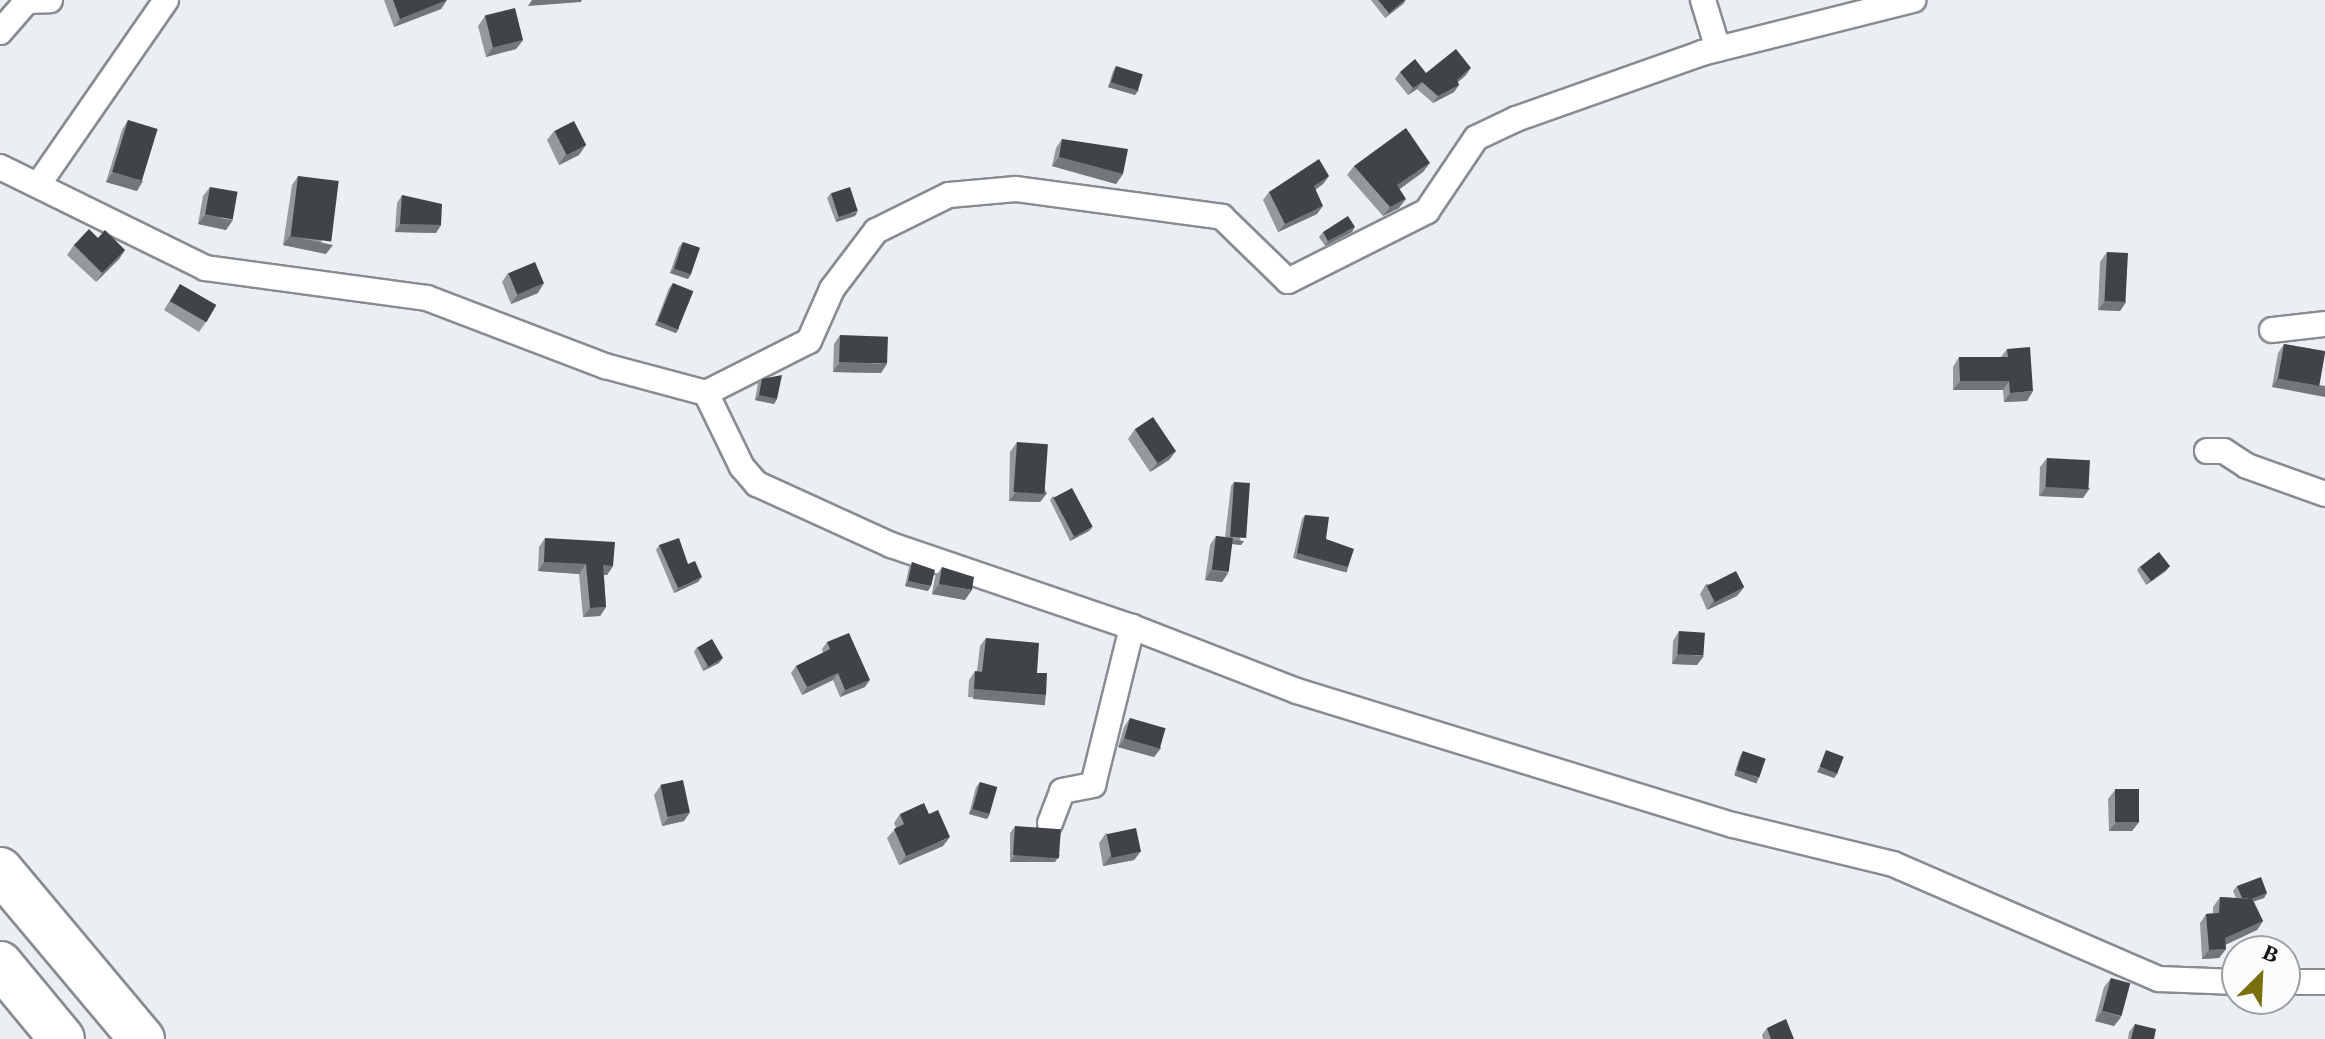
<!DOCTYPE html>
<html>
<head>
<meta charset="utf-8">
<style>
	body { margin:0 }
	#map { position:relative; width:2325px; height:1039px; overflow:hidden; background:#eaeff4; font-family:Spectral,serif }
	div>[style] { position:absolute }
	.roads { filter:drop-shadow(2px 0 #888c91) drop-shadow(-2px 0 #888c91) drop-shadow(0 2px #888c91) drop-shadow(0 -2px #888c91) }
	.street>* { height:24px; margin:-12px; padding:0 12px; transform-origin:12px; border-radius:12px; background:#fff }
	.highway>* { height:44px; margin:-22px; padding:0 22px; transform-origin:22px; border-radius:22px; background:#fff }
	.wall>* { inset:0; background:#95999e }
	.shaded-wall>* { inset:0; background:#73777c; transform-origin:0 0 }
	.building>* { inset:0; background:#404348; transform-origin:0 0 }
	span { translate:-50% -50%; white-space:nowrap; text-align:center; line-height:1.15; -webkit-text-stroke:8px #fafcfe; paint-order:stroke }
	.north { position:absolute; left:2221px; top:935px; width:80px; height:80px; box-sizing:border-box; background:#fafcfe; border:2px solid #9d9fa1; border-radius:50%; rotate:24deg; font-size:22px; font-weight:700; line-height:32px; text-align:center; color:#121315 }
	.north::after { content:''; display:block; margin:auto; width:28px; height:36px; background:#796f0d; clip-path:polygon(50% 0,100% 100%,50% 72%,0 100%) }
</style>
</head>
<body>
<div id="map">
	<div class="roads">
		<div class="street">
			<i style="left:1703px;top:0;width:51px;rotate:73deg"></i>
			<i style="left:0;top:32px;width:41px;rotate:-48.9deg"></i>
			<i style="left:27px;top:1px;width:23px;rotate:-2deg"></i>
			<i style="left:0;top:167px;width:229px;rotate:26.2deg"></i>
			<i style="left:205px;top:268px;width:224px;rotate:7.7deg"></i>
			<i style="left:427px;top:298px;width:191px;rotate:20.9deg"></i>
			<i style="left:605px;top:366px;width:105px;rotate:15deg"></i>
			<i style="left:706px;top:393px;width:115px;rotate:-26.8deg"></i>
			<i style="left:809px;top:341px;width:57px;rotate:-66.1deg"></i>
			<i style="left:832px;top:289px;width:73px;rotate:-52.8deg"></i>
			<i style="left:876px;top:231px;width:81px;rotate:-26.3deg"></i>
			<i style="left:949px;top:195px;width:67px;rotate:-5.1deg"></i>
			<i style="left:1016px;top:189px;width:208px;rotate:7.7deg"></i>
			<i style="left:1222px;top:217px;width:92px;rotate:44.1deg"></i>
			<i style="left:1288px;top:281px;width:156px;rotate:-26.7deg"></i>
			<i style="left:1427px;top:211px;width:88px;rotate:-56.1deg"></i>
			<i style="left:1476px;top:138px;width:44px;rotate:-25.4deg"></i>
			<i style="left:1516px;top:119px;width:197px;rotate:-19.5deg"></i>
			<i style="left:1702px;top:53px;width:218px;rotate:-14.1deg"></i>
			<i style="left:38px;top:185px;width:225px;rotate:-55.3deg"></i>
			<i style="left:2272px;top:330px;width:53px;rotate:-6.5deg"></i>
			<i style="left:706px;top:393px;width:82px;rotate:64.1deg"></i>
			<i style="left:742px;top:467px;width:23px;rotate:49deg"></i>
			<i style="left:757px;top:484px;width:147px;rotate:24.5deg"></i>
			<i style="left:891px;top:545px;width:255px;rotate:18.8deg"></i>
			<i style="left:1132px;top:627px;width:177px;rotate:21.2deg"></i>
			<i style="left:1297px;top:691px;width:456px;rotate:17.1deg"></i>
			<i style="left:1733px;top:825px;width:165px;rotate:13.7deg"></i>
			<i style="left:1893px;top:864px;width:290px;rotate:23.4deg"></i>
			<i style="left:2159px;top:979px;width:78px;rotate:2.2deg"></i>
			<i style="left:2207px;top:451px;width:17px"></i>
			<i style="left:2224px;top:451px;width:27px;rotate:33deg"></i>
			<i style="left:2247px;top:466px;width:83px;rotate:19.7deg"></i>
			<i style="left:1050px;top:823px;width:34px;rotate:-69deg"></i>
			<i style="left:1062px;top:791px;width:32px;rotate:-11deg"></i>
			<i style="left:1093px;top:785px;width:163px;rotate:-76.1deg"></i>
			<i style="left:2285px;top:982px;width:40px"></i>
		</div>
		<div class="highway">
			<i style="left:0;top:870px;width:221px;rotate:50deg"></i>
			<i style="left:0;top:964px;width:97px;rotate:50.4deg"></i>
		</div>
	</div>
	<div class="wall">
		<i style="clip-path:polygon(384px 0,447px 0,441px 9px,394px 27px)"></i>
		<i style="clip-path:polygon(1371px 0,1406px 0,1403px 4px,1385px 18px)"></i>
		<i style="clip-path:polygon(485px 16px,523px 40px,516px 49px,486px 57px,478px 26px)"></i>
		<i style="clip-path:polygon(1116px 66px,1135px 95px,1108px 87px,1113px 71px)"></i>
		<i style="clip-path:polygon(1400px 72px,1426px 73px,1466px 75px,1458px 82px,1459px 85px,1454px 92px,1433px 103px,1417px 89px,1408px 95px,1395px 79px)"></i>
		<i style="clip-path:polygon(128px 120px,137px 191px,106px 182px,122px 130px)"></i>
		<i style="clip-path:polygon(554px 131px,579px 155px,559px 165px,547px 140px)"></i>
		<i style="clip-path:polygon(1062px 139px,1123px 174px,1116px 184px,1052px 166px,1056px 148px)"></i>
		<i style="clip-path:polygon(1354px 166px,1423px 172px,1400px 189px,1399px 208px,1383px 216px,1347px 175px)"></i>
		<i style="clip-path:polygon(298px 176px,326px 254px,283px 245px,292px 185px)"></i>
		<i style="clip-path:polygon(1329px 176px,1323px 184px,1315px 190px,1317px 214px,1278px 232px,1263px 200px,1269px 192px)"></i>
		<i style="clip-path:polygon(210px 187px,226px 230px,198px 224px,203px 196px)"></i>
		<i style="clip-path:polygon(831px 193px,855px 216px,836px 222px,827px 198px)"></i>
		<i style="clip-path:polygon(402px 195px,441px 225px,436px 233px,395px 232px,397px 203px)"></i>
		<i style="clip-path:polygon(1323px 232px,1352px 232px,1325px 246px,1319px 237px)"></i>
		<i style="clip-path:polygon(98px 238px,125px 250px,119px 259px,96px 282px,67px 255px,74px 245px)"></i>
		<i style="clip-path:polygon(683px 242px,691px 274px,688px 279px,670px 273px,679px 247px)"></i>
		<i style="clip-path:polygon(2107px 252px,2126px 302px,2120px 311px,2098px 310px,2100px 262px)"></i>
		<i style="clip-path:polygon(508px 273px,538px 293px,511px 304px,502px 282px)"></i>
		<i style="clip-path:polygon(673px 283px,679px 328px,676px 333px,655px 325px,669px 288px)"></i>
		<i style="clip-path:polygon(180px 284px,206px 322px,199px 332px,164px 310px)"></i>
		<i style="clip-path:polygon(840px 335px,881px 373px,833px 372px,834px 344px)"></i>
		<i style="clip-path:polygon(2284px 344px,2325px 351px,2272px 387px,2278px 353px)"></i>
		<i style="clip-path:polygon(2007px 349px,2027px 401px,2004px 402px,2003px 390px,1953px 390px,1953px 367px,1959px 357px,2001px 357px)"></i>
		<i style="clip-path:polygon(762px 379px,777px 399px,774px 404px,755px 400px,758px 383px)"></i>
		<i style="clip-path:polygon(1135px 429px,1176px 451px,1169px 460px,1150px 472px,1128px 439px)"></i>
		<i style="clip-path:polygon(1017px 442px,1047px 493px,1040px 502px,1009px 501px,1010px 452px)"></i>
		<i style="clip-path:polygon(2047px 458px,2083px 498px,2039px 496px,2040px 467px)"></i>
		<i style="clip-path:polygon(1234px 482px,1241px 545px,1232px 544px,1228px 573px,1222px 582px,1205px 580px,1210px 545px,1216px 536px,1225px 537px,1231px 486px)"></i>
		<i style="clip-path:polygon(1053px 496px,1089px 531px,1070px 541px,1050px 500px)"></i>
		<i style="clip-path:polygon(1305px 515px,1326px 539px,1345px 572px,1293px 558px,1302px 519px)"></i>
		<i style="clip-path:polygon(545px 538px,613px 566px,607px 575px,604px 575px,606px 607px,600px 616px,583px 617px,579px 574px,538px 571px,539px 547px)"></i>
		<i style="clip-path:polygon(659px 545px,688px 564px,698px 582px,674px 593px,656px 550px)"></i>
		<i style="clip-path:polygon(912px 562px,928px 591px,905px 586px,909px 567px)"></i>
		<i style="clip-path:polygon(2140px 566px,2166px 571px,2146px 585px,2137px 570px)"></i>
		<i style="clip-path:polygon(942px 567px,965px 600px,932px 594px,935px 577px)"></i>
		<i style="clip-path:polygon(1706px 584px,1744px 587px,1737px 596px,1707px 610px,1700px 594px)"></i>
		<i style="clip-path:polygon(1679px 631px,1697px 665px,1672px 664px,1673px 641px)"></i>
		<i style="clip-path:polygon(986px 638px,1037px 673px,1046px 695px,1040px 703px,968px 697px,969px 680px,975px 671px,977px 671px,980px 646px)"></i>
		<i style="clip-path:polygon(827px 642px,865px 687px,840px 697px,833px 680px,802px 695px,791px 673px,796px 666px,823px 653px,822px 649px)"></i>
		<i style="clip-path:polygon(697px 647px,719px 663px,703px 671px,694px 652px)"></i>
		<i style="clip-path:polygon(1130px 718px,1161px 748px,1154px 757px,1118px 747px,1124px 727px)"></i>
		<i style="clip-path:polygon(1743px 751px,1756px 783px,1734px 775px,1740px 756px)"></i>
		<i style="clip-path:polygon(980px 782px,987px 819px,969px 814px,976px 787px)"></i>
		<i style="clip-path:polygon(661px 785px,690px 812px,684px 821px,662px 826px,654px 795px)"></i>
		<i style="clip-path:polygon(2115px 790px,2139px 822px,2132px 831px,2109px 831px,2108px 799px)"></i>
		<i style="clip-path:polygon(900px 814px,943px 846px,899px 865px,887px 838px,896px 828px,894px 823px)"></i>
		<i style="clip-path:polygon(1015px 826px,1055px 862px,1010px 862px,1010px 833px)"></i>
		<i style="clip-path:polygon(1106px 833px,1141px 851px,1134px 860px,1103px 866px,1099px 843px)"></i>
		<i style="clip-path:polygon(2237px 886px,2267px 893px,2264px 898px,2254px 901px,2263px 921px,2257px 930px,2225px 944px,2226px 949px,2219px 958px,2202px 959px,2200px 923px,2206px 914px,2213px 913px,2213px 907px,2220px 897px,2236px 898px,2233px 891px)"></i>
		<i style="clip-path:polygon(2111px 978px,2121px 1017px,2114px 1026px,2095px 1021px,2104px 987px)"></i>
		<i style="clip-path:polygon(2135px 1024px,2154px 1039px,2128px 1039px,2129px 1032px)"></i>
		<i style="clip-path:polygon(1767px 1028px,1794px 1039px,1763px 1039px,1762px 1035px)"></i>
	</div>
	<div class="shaded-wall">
		<i style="clip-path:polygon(447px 0,441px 9px,394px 27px,400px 19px)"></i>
		<i style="clip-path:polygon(532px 0,582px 0,581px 2px,528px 6px)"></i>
		<i style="clip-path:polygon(1406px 0,1403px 4px,1385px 18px,1389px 13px)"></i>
		<i style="clip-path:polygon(523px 40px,516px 49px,486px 57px,493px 47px)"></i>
		<i style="clip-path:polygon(1471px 68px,1466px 75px,1452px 87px,1457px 80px)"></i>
		<i style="clip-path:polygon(1111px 82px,1139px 90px,1135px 95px,1108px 87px)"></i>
		<i style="clip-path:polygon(1422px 82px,1417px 89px,1408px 95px,1413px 88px)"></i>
		<i style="clip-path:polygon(1459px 85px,1454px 92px,1433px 103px,1438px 96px)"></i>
		<i style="clip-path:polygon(586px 145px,579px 155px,559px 165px,565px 155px)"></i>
		<i style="clip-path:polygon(1059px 157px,1123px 174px,1116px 184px,1052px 166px)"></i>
		<i style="clip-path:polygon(1430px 163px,1423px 172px,1391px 195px,1397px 185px)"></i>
		<i style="clip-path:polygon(113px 172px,143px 181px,137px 191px,106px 182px)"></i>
		<i style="clip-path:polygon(1329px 176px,1323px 184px,1308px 195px,1314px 186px)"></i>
		<i style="clip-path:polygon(1406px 199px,1399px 208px,1383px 216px,1390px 207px)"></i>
		<i style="clip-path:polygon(1323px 206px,1317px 214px,1278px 232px,1285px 224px)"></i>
		<i style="clip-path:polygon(858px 211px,855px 216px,836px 222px,839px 217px)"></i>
		<i style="clip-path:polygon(205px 215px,233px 220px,226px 230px,198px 224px)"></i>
		<i style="clip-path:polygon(400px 224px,441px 225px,436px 233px,395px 232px)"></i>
		<i style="clip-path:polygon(1355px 227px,1352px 232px,1325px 246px,1328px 241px)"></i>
		<i style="clip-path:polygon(290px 236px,333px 245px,326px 254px,283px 245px)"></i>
		<i style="clip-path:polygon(125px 250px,119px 259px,96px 282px,102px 273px)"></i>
		<i style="clip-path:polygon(674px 268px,691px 274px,688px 279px,670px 273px)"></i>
		<i style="clip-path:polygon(544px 283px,538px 293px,511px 304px,518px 294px)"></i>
		<i style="clip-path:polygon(2105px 301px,2126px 302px,2120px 311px,2098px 310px)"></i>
		<i style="clip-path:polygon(658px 321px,679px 328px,676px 333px,655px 325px)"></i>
		<i style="clip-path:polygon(840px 362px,887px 364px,881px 373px,833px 372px)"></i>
		<i style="clip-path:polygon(2278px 378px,2325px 386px,2325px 397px,2272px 387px)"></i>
		<i style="clip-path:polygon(1960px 381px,2009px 381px,2003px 390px,1953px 390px)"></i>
		<i style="clip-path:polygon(2033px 391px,2027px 401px,2004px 402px,2010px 393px)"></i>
		<i style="clip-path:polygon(759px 395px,777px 399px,774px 404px,755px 400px)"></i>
		<i style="clip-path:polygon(1176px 451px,1169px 460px,1150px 472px,1157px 463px)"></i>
		<i style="clip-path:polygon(2046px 487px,2090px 488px,2083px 498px,2039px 496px)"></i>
		<i style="clip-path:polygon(1016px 492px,1047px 493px,1040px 502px,1009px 501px)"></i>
		<i style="clip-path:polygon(1093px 527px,1089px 531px,1070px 541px,1074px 536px)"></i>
		<i style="clip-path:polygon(1227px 539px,1244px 541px,1241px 545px,1224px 543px)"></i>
		<i style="left:1297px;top:553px;width:53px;height:6px;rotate:15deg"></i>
		<i style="clip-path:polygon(544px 562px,586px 564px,579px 574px,538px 571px)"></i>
		<i style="clip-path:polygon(603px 565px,613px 566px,607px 575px,596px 575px)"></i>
		<i style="clip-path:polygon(2170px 566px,2166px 571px,2146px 585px,2150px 580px)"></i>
		<i style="clip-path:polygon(1211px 570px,1228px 573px,1222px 582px,1205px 580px)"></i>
		<i style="clip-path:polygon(702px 577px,698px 582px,674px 593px,678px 588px)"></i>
		<i style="clip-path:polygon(908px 581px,931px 586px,928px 591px,905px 586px)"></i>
		<i style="clip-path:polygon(939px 584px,972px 590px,965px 600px,932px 594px)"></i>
		<i style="clip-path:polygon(1744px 587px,1737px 596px,1707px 610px,1714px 600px)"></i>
		<i style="clip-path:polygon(606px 607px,600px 616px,583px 617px,590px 608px)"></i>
		<i style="clip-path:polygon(1678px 654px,1704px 656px,1697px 665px,1672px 664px)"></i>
		<i style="clip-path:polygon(723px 658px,719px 663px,703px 671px,707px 666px)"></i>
		<i style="clip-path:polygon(838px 673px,833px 680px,802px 695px,807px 687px)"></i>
		<i style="clip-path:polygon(870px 680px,865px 687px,840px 697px,845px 690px)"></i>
		<i style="left:974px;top:689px;width:72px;height:10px;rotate:5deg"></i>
		<i style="clip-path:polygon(1125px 738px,1161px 748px,1154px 757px,1118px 747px)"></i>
		<i style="clip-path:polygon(1820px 767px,1838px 773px,1834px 778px,1817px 772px)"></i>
		<i style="left:1737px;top:770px;width:23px;height:6px;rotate:20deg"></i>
		<i style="clip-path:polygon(972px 809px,990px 814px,987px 819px,969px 814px)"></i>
		<i style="clip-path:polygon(690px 812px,684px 821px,662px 826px,669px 817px)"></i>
		<i style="clip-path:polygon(2116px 822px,2139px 822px,2132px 831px,2109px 831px)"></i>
		<i style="clip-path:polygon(950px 837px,943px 846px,899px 865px,906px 856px)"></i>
		<i style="clip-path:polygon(1141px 851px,1134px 860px,1103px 866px,1110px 856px)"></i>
		<i style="clip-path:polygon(1015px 855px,1060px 855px,1055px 862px,1010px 862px)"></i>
		<i style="clip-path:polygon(2267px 893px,2264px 898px,2240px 906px,2243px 902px)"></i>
		<i style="clip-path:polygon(2263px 921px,2257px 930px,2219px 948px,2225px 938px)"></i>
		<i style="clip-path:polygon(2226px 949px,2219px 958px,2202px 959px,2209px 950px)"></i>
		<i style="clip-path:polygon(2102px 1011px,2121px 1017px,2114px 1026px,2095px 1021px)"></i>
	</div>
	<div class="building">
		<i style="clip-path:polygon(393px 0,447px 0,400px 19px)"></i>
		<i style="clip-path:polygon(1378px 0,1405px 0,1389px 13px)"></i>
		<i style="left:515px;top:8px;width:33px;height:31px;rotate:76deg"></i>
		<i style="clip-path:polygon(1456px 49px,1471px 68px,1457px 80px,1459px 85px,1438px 96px,1422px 82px,1413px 88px,1400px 72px,1415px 59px,1426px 73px)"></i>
		<i style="left:1116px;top:66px;width:28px;height:17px;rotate:17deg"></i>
		<i style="left:128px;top:120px;width:31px;height:54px;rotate:17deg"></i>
		<i style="left:574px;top:121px;width:27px;height:22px;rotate:63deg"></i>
		<i style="clip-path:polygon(1406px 128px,1430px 163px,1397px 185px,1406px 199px,1390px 207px,1354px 166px)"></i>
		<i style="clip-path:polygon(1062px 139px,1128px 149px,1123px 174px,1059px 157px)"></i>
		<i style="clip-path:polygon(1319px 159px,1329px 176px,1314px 186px,1323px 206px,1285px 224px,1269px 192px)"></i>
		<i style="left:298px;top:176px;width:41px;height:61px;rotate:7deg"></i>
		<i style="left:210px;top:187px;width:28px;height:28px;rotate:10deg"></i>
		<i style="left:850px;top:187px;width:25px;height:20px;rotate:72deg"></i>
		<i style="clip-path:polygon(402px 195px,442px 204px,441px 225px,400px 224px)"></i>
		<i style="clip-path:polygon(1348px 216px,1355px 227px,1328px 241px,1323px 232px)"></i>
		<i style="clip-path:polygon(89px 229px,98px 238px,105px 230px,125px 250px,102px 273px,74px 245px)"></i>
		<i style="left:683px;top:242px;width:18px;height:28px;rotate:19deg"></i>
		<i style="left:2107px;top:252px;width:21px;height:49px;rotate:3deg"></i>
		<i style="left:535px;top:262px;width:23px;height:29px;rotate:67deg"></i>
		<i style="left:673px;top:283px;width:22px;height:41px;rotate:22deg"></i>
		<i style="left:180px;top:284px;width:42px;height:20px;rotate:30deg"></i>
		<i style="left:840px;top:335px;width:48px;height:27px;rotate:2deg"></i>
		<i style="left:2284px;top:344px;width:42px;height:35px;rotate:10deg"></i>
		<i style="clip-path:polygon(2030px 347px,2033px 391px,2010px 393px,2009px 381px,1960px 381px,1959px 357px,2008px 357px,2007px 349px)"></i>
		<i style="clip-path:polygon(782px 375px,777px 399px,759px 395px,762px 379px)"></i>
		<i style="left:1153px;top:417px;width:41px;height:22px;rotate:56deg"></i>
		<i style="left:1017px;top:442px;width:31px;height:50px;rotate:4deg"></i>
		<i style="left:2047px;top:458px;width:43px;height:29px;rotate:3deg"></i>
		<i style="left:1234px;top:482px;width:16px;height:55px;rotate:4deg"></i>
		<i style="left:1072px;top:488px;width:44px;height:21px;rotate:62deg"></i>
		<i style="clip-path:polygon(1305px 515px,1329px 517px,1326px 539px,1354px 549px,1348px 567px,1297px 553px)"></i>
		<i style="left:1216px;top:536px;width:17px;height:34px;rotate:7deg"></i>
		<i style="clip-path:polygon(545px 538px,615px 542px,613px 566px,603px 565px,606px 607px,590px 608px,586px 564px,544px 562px)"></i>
		<i style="clip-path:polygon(679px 538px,688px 564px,695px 561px,702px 577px,678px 588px,659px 545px)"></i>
		<i style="left:2159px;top:552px;width:18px;height:24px;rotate:52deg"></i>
		<i style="clip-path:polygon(912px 562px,935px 570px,931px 586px,908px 581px)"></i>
		<i style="clip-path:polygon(942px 567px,974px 577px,972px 590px,939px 584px)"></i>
		<i style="left:1736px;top:571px;width:18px;height:33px;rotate:63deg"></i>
		<i style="left:1679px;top:631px;width:26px;height:23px;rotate:4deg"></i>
		<i style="clip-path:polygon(849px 633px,870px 680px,845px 690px,838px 673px,807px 687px,796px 666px,830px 649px,827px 642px)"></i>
		<i style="clip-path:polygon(986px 638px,1039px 643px,1037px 673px,1047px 673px,1046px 695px,974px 689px,975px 671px,982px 672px)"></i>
		<i style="left:712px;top:639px;width:22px;height:17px;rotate:60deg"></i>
		<i style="left:1130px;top:718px;width:37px;height:21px;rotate:16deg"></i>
		<i style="left:1826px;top:750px;width:19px;height:18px;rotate:21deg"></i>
		<i style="left:1743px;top:751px;width:24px;height:20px;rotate:19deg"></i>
		<i style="left:683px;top:780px;width:33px;height:23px;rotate:78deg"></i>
		<i style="left:980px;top:782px;width:18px;height:28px;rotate:16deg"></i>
		<i style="left:2139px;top:789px;width:33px;height:24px;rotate:90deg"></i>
		<i style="clip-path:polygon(924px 803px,929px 814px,938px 810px,950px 837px,906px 856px,894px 829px,904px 824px,900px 814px)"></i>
		<i style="left:1015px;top:826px;width:46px;height:29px;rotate:4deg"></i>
		<i style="left:1136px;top:828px;width:24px;height:30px;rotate:78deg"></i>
		<i style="clip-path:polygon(2261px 877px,2267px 893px,2251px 899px,2242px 898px,2237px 886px)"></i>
		<i style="clip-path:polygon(2220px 897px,2252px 899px,2263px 921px,2225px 938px,2226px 949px,2209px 950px,2206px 914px,2219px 913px)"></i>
		<i style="left:2111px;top:978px;width:20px;height:34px;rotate:15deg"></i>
		<i style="clip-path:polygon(1786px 1019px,1794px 1039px,1771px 1039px,1767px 1028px)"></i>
		<i style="clip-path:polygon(2135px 1024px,2156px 1029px,2154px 1039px,2131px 1039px)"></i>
	</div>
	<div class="north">B</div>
</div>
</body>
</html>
